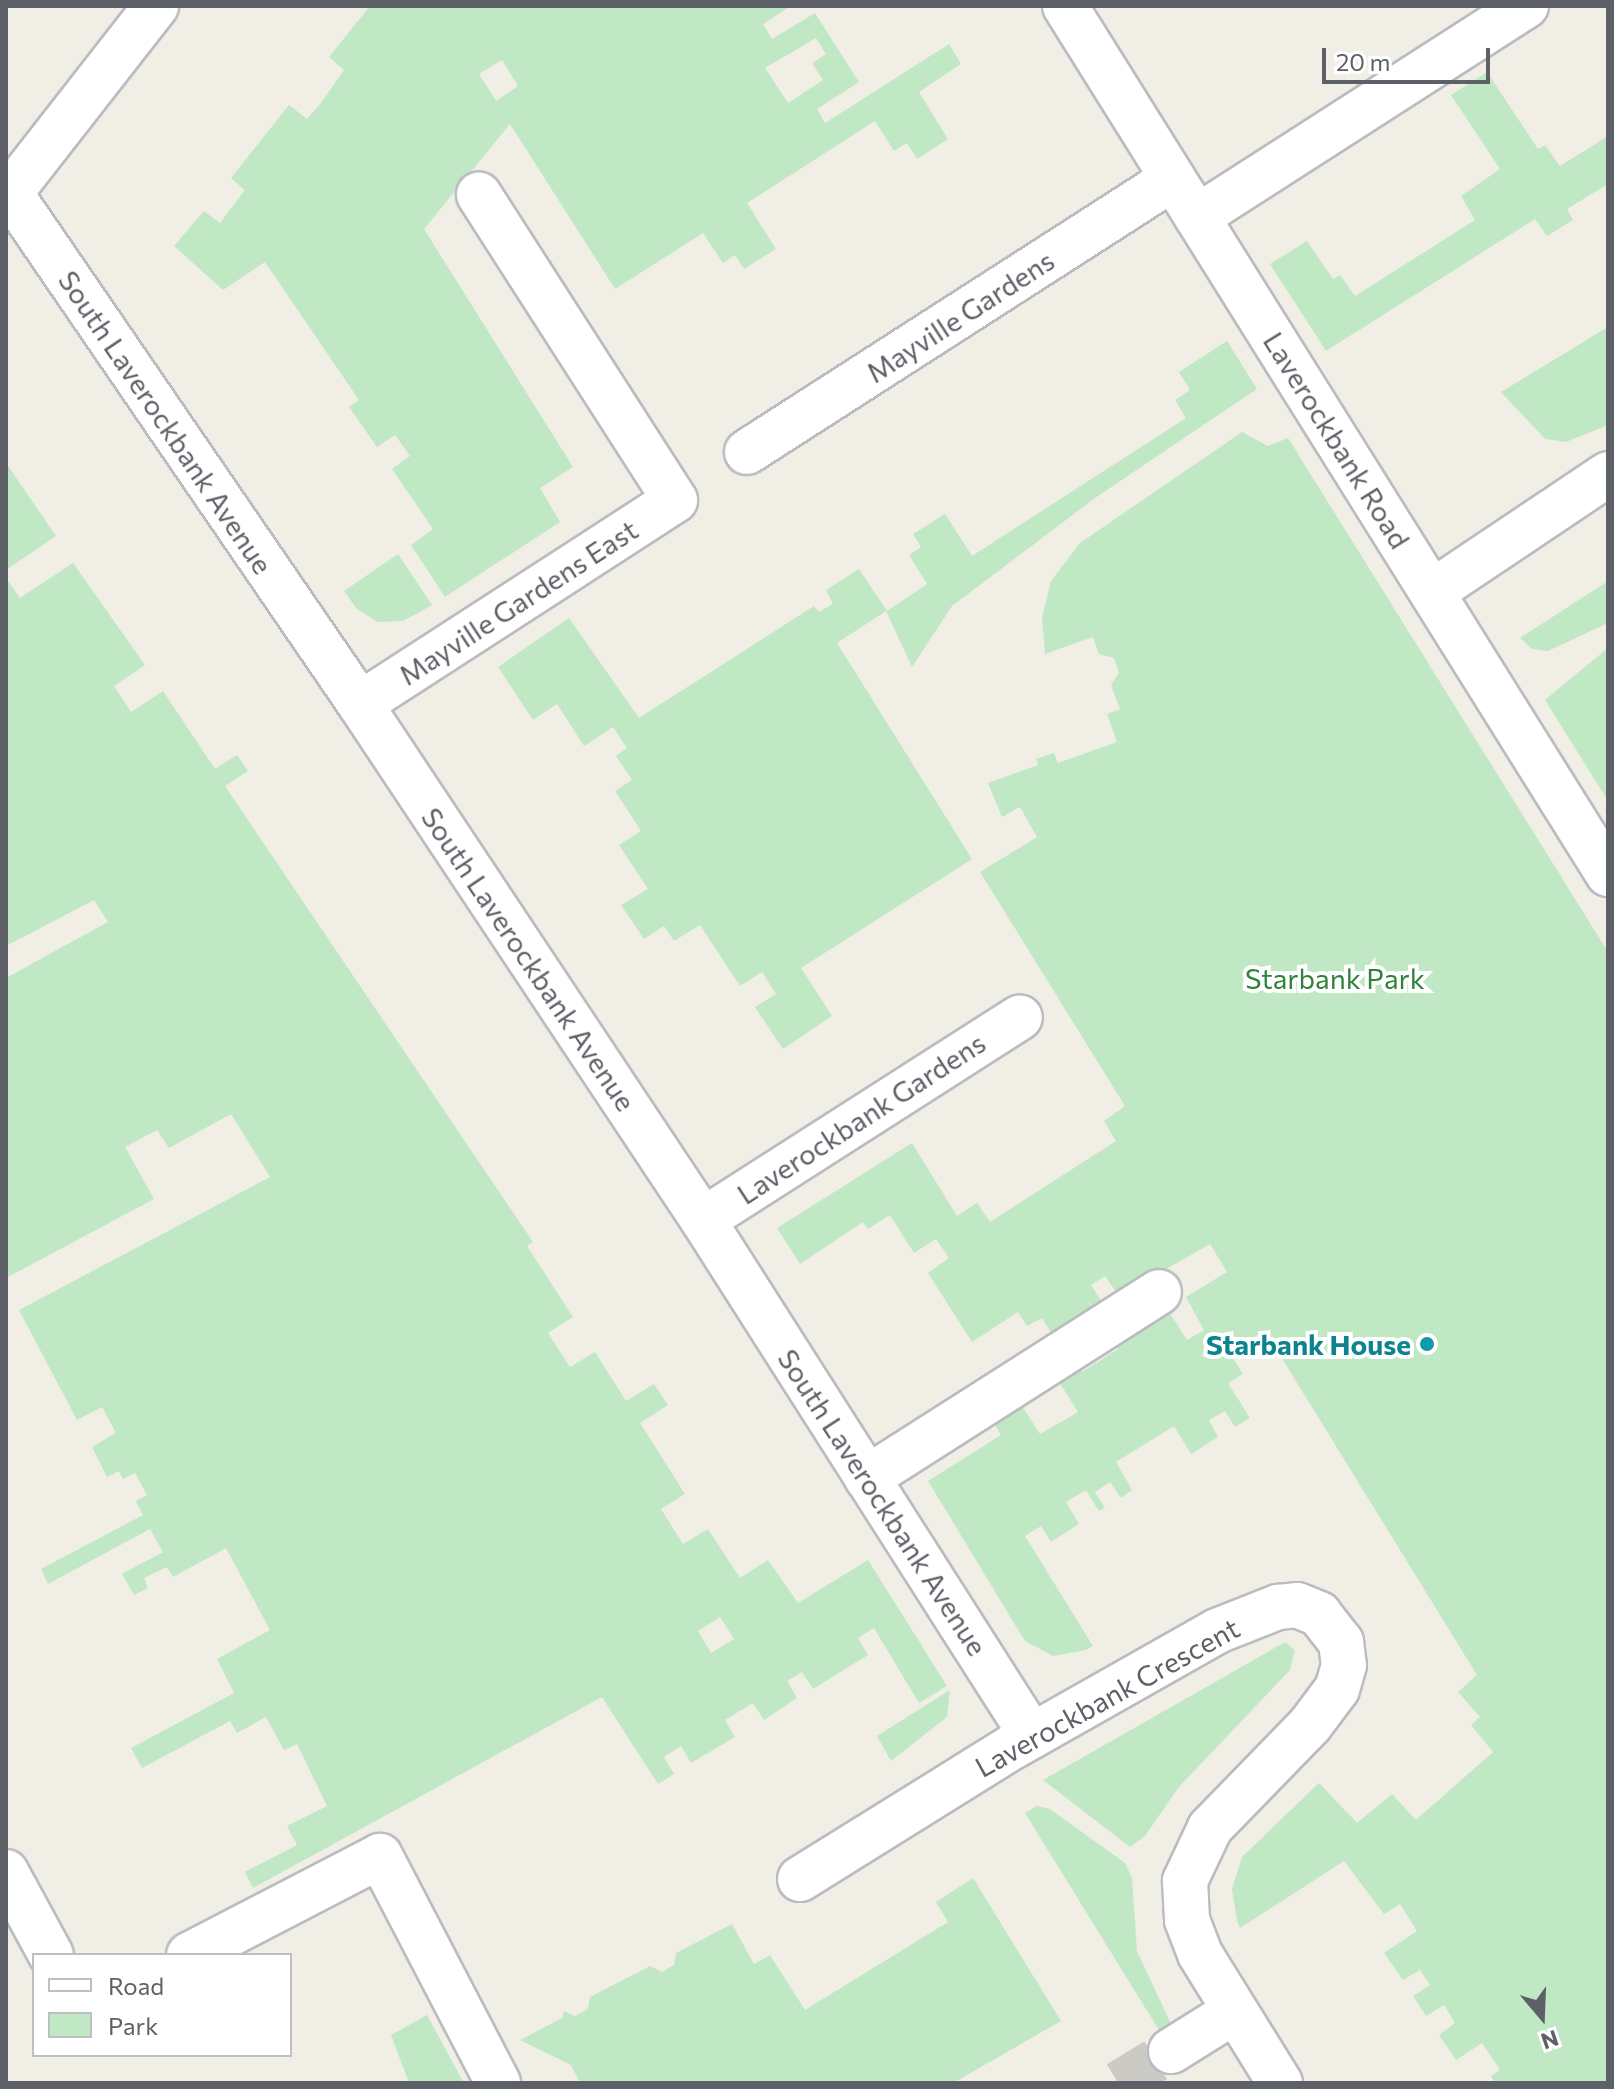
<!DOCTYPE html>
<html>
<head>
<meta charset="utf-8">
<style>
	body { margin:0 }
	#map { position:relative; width:1614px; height:2089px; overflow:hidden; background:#f0eee5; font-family:Commissioner,sans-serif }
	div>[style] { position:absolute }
	.green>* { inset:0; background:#c1e8c4 }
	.minor-tunnel>* { height:44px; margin-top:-22px; transform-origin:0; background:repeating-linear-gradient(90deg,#cbcac5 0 44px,transparent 0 66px) }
	.roads { filter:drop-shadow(2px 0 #babcc1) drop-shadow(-2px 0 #babcc1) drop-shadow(0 2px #babcc1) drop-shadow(0 -2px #babcc1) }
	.minor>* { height:44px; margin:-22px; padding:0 22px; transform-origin:22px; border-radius:22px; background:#fff }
	.dots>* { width:22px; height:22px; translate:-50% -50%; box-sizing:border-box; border:4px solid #fff; border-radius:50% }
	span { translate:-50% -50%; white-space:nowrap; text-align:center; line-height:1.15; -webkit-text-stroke:8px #fff; paint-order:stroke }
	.street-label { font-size:28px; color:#5d6066 }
	.park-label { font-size:28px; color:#30823a }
	.culture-label { font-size:28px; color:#0d838f; font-weight:700 }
	.right { translate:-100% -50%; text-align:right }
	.frame { position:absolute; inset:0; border:8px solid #5d6066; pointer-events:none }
	.legend { position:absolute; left:32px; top:1953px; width:260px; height:104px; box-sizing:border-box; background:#fff; border:2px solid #bebfc2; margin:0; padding:10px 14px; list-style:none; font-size:24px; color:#5d6066 }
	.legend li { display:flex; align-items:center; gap:16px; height:40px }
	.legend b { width:40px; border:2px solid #bebfc2 }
	.north { position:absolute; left:1502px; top:1977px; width:80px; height:80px; -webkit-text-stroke:6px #fff; paint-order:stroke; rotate:161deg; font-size:22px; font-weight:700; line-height:32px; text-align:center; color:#5d6066 }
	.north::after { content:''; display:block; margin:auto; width:28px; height:36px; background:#5d6066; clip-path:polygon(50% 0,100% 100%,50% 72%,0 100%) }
	.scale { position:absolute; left:1322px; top:48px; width:168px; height:36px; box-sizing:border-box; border:4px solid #5d6066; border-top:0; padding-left:10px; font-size:24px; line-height:28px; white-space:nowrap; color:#5d6066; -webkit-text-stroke:6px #fff; paint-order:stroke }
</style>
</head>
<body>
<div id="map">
	<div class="green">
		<i style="clip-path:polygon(evenodd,370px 6px,791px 6px,763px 24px,772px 39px,815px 13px,859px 82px,817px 109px,825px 123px,949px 44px,961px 64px,919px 92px,948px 139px,917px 159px,907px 143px,894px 151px,875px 121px,747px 203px,776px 249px,744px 269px,735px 255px,723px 263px,703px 233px,615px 289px,510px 124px,424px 229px,573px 467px,540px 488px,560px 522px,445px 597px,411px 545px,433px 529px,392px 469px,410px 456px,395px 435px,377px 447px,349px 407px,359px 400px,265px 262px,223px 290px,174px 246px,204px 211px,220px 223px,245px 190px,231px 178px,289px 105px,307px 119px,321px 103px,344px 70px,329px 57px,370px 6px,816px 38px,826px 54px,812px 63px,823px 80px,788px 103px,765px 68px,816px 38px,370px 6px,502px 60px,518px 86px,496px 101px,479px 74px,502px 60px)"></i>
		<i style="clip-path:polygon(1487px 72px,1538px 149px,1545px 145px,1560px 166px,1608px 136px,1608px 184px,1567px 209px,1573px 220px,1547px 236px,1535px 219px,1326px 351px,1270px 264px,1307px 241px,1333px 279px,1340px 275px,1355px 296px,1475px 220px,1461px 196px,1500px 169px,1451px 95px)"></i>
		<i style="clip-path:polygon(1608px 327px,1608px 425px,1566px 442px,1545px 439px,1501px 392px)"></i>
		<i style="clip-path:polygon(1227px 341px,1257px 389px,1095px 498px,952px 606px,912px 667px,886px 611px,837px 643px,972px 859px,801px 968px,832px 1016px,783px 1049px,755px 1007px,776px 994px,762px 972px,740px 986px,700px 925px,674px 941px,664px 926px,644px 939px,621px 905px,648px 889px,619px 845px,641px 831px,615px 791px,632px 780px,616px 756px,627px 748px,613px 727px,584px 746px,557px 704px,533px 720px,498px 667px,569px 618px,639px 718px,814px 606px,819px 612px,833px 604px,826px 590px,859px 569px,887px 611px,927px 584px,909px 555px,921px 547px,913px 534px,945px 514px,972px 556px,1186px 418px,1175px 400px,1190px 390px,1179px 372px)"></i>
		<i style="clip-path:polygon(1242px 432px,1268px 446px,1288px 438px,1608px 952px,1608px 2083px,1495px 2083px,1491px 2076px,1500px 2070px,1482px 2043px,1456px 2060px,1439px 2035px,1455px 2023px,1444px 2005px,1426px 2016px,1413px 1996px,1430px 1985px,1420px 1970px,1403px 1980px,1384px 1953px,1417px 1931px,1400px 1904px,1384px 1914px,1344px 1861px,1240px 1928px,1237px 1921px,1232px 1889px,1242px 1857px,1319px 1783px,1357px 1823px,1392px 1794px,1416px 1820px,1493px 1752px,1471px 1725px,1480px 1717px,1458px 1692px,1477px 1675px,1265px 1331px,1229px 1352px,1243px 1374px,1228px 1383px,1250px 1418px,1235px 1427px,1225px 1411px,1209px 1420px,1218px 1437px,1191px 1454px,1174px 1426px,1116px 1462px,1132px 1490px,1121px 1498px,1110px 1482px,1095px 1492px,1105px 1508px,1099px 1511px,1086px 1490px,1066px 1502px,1079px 1524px,1051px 1542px,1041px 1526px,1025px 1536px,1093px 1646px,1086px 1650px,1053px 1656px,1025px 1641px,928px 1481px,1001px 1435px,989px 1415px,1016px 1397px,1040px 1434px,1078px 1412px,1054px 1374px,1075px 1360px,1082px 1372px,1118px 1349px,1111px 1337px,1145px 1327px,1169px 1312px,1187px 1340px,1204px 1330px,1186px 1297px,1227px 1272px,1210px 1244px,1119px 1296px,1105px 1276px,1091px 1285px,1104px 1305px,1054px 1337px,1042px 1318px,1027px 1326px,1018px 1312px,972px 1342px,928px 1273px,949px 1258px,936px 1239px,914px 1253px,890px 1215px,868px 1229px,863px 1222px,800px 1264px,777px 1228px,912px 1143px,957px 1216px,977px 1203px,990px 1222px,1116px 1141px,1104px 1121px,1125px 1106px,980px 872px,1037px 837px,1020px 807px,1002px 817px,988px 783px,1038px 765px,1036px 759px,1054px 753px,1058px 763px,1117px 742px,1107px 714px,1120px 709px,1111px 685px,1119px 673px,1114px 658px,1099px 654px,1093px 637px,1045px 654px,1042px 617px,1051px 581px,1080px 543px)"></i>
		<i style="clip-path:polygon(6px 463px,56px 536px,6px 570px)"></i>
		<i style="clip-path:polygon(398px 554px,432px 605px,403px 621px,378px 622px,357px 609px,344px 591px)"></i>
		<i style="clip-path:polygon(evenodd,73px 563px,145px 665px,114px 686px,131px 712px,163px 691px,215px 769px,237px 755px,248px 771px,225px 786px,533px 1242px,527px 1246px,573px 1317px,548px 1333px,570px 1367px,595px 1352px,626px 1401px,654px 1384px,668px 1405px,640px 1423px,685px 1494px,661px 1509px,683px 1544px,708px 1529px,740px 1578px,768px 1560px,798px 1603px,868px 1560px,947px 1686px,919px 1703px,874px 1628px,858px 1638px,868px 1655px,813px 1689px,802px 1672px,787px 1681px,797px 1698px,764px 1720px,753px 1703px,725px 1720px,735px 1737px,691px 1763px,681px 1746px,664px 1757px,674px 1774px,658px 1784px,602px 1697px,253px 1888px,245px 1872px,297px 1845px,287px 1826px,327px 1806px,297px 1744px,284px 1750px,266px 1717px,237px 1733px,230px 1721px,142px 1768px,131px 1748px,234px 1693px,217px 1659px,270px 1630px,226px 1548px,173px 1577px,167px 1567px,144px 1578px,148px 1588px,134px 1595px,122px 1574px,163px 1552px,150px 1529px,48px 1584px,41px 1569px,143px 1515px,136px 1501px,147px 1495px,135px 1473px,123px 1479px,119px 1471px,107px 1477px,92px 1447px,116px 1433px,102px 1407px,77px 1420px,19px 1310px,270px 1177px,231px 1114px,169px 1148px,157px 1130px,125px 1147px,154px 1199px,6px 1278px,6px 978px,108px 922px,94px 900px,6px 946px,6px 578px,20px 598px,73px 563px,720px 1617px,734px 1639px,711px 1653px,698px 1631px,720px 1617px)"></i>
		<i style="clip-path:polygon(1608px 581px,1608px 623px,1548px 651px,1532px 649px,1520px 638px)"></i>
		<i style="clip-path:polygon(1608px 648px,1608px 801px,1545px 700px)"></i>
		<i style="clip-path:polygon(1285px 1642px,1295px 1650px,1290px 1670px,1178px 1788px,1145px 1836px,1130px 1847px,1043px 1780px)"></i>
		<i style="clip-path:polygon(950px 1690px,947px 1717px,891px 1761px,877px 1736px)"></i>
		<i style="clip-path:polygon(1037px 1806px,1050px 1809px,1125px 1863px,1132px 1878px,1137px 1951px,1173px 2028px,1162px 2035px,1025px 1813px)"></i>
		<i style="clip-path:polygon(973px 1878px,1061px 2021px,953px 2083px,580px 2083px,571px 2065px,520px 2040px,562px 2018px,564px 2011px,575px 2016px,588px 2009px,590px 1997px,650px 1966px,662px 1972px,674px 1965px,676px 1953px,732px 1924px,754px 1964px,770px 1955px,805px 2010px,948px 1922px,936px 1902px)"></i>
		<i style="clip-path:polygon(427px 2015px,464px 2083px,409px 2083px,391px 2035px)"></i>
	</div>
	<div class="minor-tunnel">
		<i style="left:1118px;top:2083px;width:62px;rotate:-31.1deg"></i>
	</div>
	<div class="roads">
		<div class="minor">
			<i style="left:1065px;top:6px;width:1024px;rotate:57.97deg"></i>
			<i style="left:10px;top:193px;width:619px;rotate:55.59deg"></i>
			<i style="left:360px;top:704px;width:620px;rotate:56.39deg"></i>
			<i style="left:703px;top:1220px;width:612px;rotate:57.48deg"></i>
			<i style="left:6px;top:198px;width:244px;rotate:-52deg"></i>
			<i style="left:1197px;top:217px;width:391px;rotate:-32.7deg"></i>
			<i style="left:747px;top:452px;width:505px;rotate:-32.71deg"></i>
			<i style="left:1432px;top:592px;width:212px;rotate:-33.8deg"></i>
			<i style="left:360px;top:704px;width:375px;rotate:-32.9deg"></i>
			<i style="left:675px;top:500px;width:363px;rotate:-122.7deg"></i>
			<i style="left:703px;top:1220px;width:376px;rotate:-32.6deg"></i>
			<i style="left:867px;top:1478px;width:346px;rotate:-32.5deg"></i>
			<i style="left:6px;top:1872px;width:94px;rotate:61.5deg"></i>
			<i style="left:800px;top:1879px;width:252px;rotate:-31.9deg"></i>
			<i style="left:1014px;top:1746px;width:233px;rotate:-29.5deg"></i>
			<i style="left:1217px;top:1631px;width:66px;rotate:-21.5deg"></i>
			<i style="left:1278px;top:1607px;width:19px;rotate:-6deg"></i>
			<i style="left:1297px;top:1605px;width:24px;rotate:22deg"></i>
			<i style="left:1319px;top:1614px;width:36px;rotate:52deg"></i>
			<i style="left:1341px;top:1642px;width:23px;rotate:83deg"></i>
			<i style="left:1344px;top:1665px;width:25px;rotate:106deg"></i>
			<i style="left:1337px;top:1689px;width:45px;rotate:126.9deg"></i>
			<i style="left:1310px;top:1725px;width:144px;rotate:134.2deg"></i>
			<i style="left:1210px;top:1828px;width:59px;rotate:115.3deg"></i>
			<i style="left:1185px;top:1881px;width:39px;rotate:87deg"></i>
			<i style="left:1187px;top:1920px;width:36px;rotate:69deg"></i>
			<i style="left:1200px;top:1954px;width:152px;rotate:58.2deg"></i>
			<i style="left:189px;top:1955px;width:215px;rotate:-27.4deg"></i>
			<i style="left:380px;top:1856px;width:256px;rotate:62.5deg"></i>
			<i style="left:1171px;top:2051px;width:75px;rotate:-32deg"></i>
		</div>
	</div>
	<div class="dots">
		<i style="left:1427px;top:1344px;background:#0f9aa8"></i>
	</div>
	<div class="street-label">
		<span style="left:960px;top:316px;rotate:-33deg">Mayville Gardens</span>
		<span style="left:166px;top:422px;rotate:56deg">South Laverockbank Avenue</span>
		<span style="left:1337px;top:440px;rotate:58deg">Laverockbank Road</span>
		<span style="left:518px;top:602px;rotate:-33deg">Mayville Gardens East</span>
		<span style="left:529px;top:959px;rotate:56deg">South Laverockbank Avenue</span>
		<span style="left:861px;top:1118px;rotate:-33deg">Laverockbank Gardens</span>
		<span style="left:883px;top:1502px;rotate:57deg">South Laverockbank Avenue</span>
		<span style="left:1107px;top:1697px;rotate:-29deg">Laverockbank Crescent</span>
	</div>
	<div class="park-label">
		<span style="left:1335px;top:978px">Starbank Park</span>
	</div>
	<div class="culture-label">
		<span class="right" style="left:1411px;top:1344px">Starbank House</span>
	</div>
	<div class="frame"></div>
	<ul class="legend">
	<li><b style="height:10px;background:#fff"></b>Road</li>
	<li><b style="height:22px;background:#c1e8c4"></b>Park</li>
	</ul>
	<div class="north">N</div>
	<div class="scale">20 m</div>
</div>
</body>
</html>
